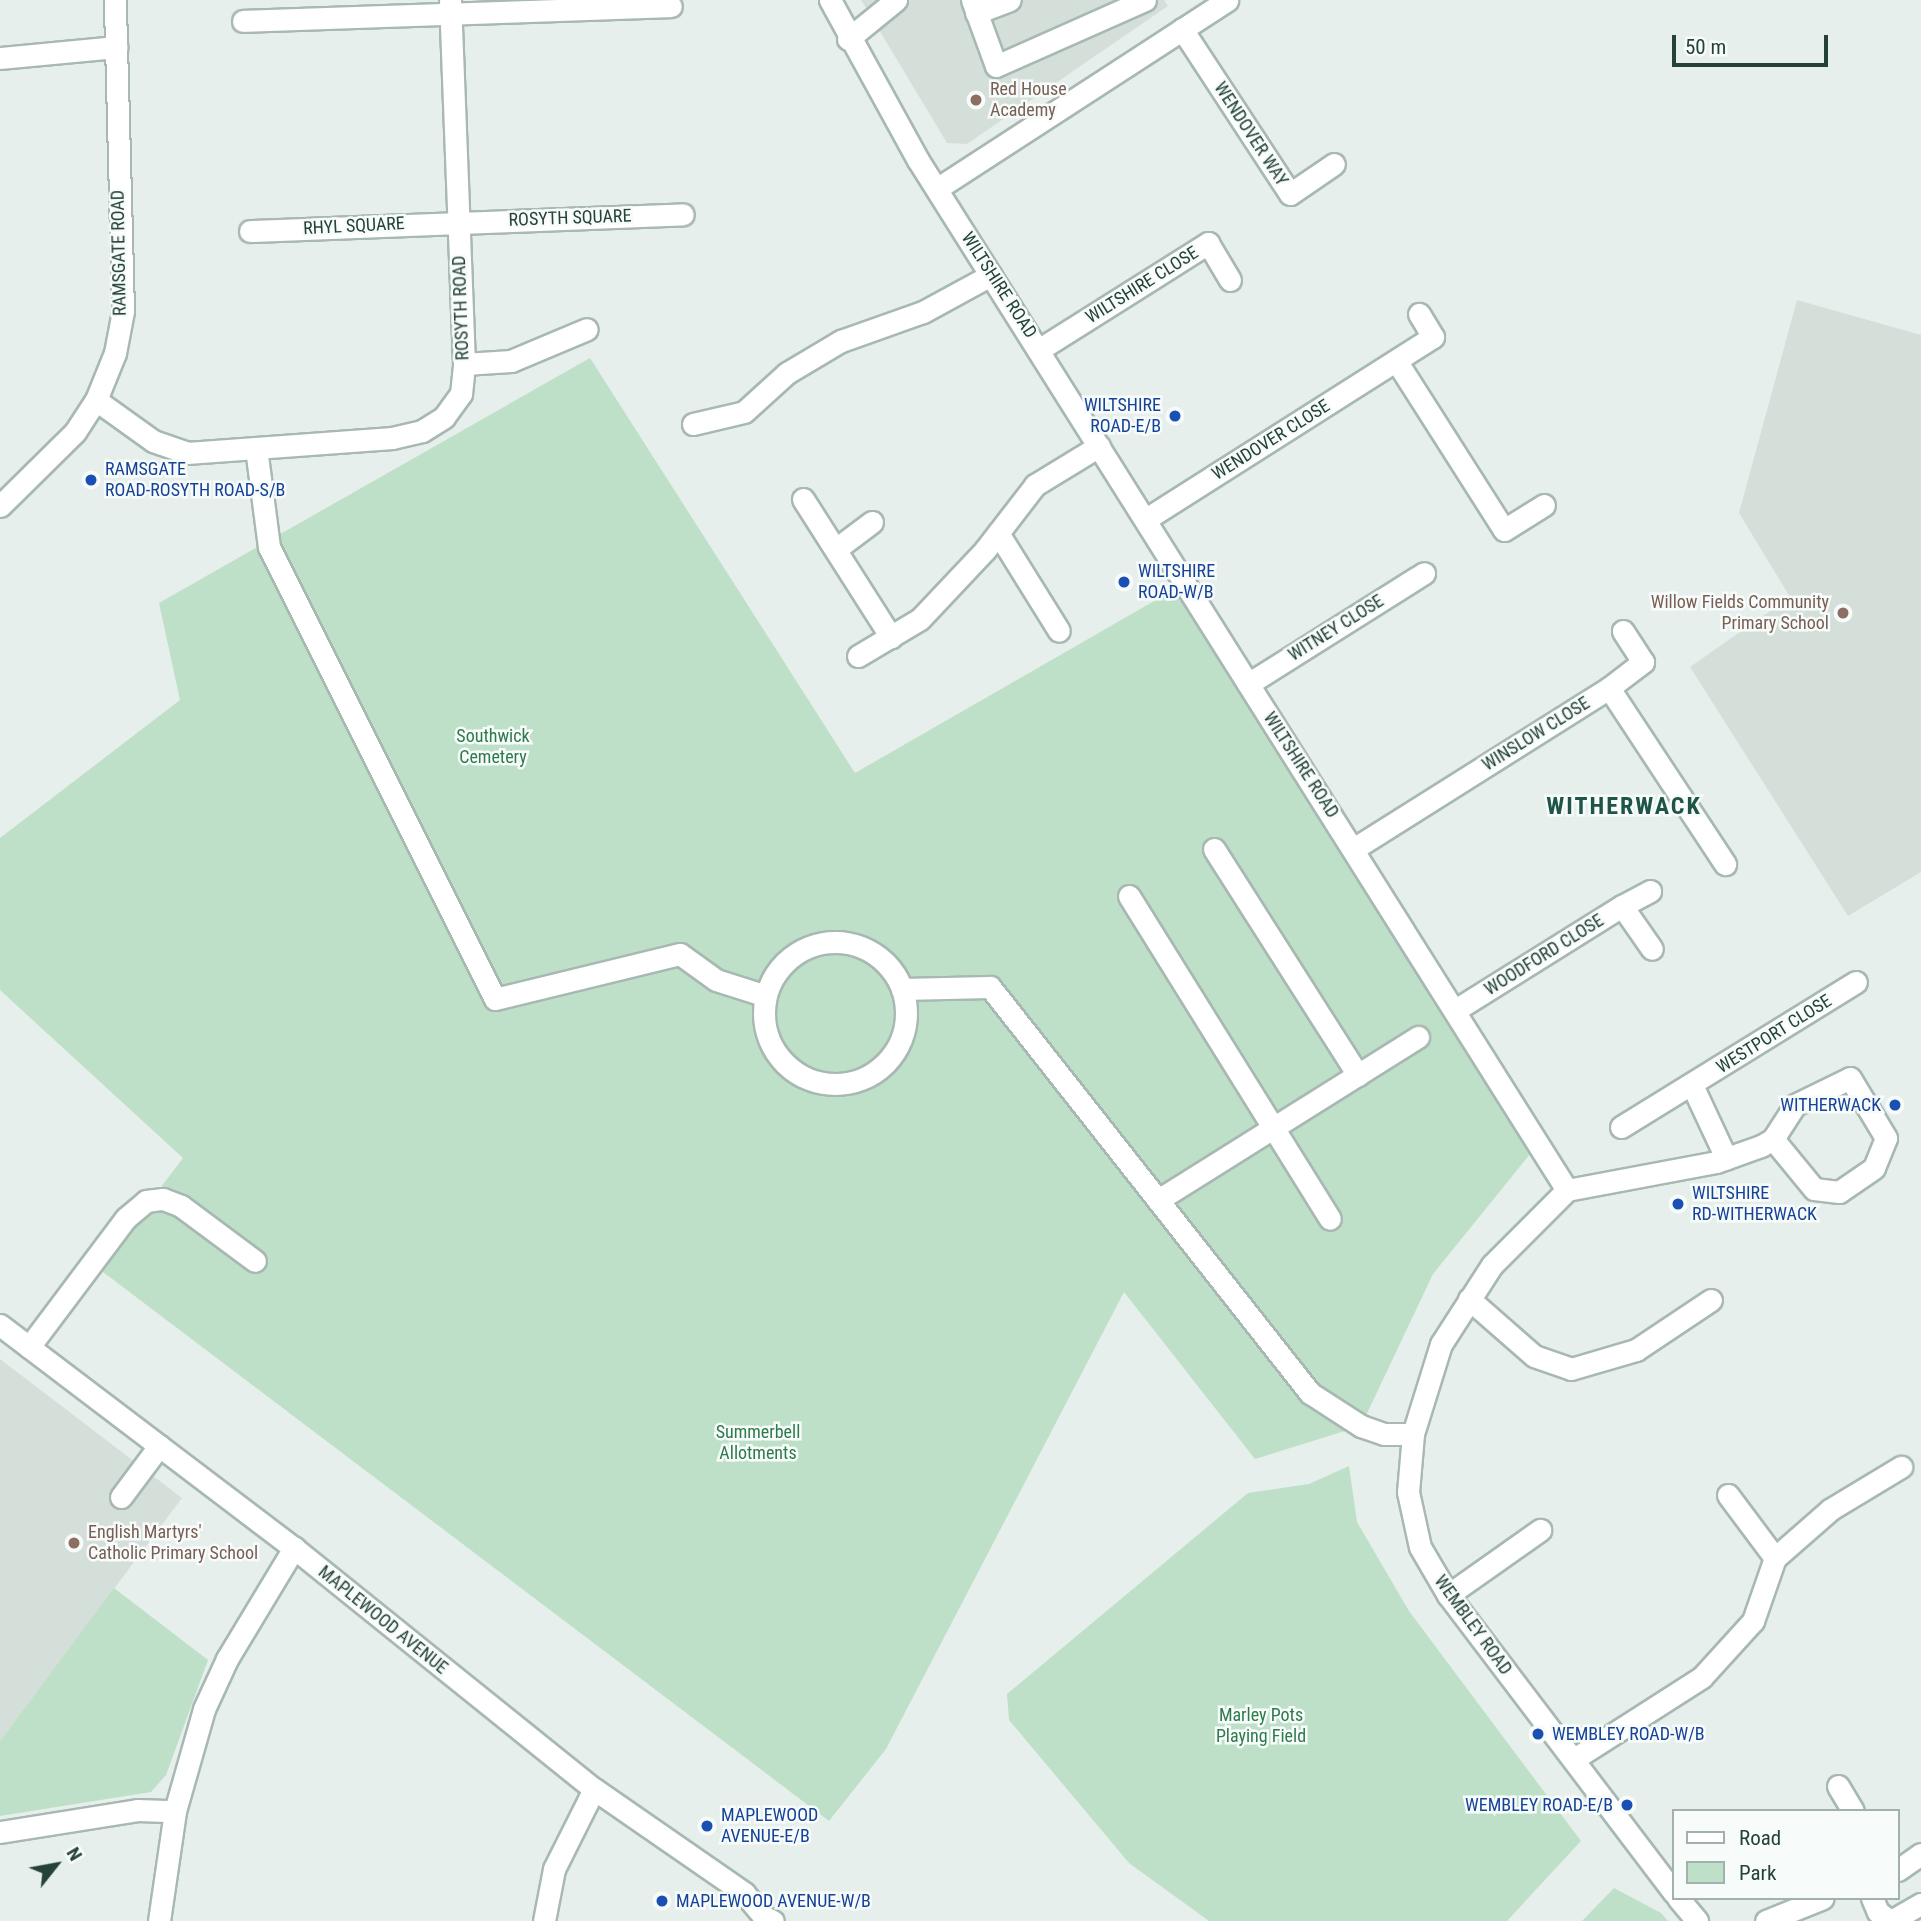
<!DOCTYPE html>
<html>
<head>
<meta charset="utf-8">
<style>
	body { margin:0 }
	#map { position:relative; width:1921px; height:1921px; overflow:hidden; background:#e6efeb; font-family:"Roboto Condensed",sans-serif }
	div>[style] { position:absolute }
	.built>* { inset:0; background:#d4dfda }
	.green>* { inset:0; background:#bfe0c8 }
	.roads { filter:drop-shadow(2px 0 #a8b8b2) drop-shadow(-2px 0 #a8b8b2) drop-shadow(0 2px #a8b8b2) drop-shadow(0 -2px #a8b8b2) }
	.minor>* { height:21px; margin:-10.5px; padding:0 10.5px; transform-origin:10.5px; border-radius:10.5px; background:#fff }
	.minor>.ring { margin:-10.5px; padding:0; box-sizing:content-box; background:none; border:21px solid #fff; border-radius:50% }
	.dots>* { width:19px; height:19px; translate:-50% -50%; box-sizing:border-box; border:4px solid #f7fbf9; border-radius:50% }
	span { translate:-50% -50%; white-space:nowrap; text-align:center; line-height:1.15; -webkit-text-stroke:5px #f7fbf9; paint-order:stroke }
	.education-label { font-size:18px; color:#785e54 }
	.left { translate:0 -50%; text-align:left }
	.right { translate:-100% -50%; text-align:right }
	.street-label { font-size:18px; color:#24423a }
	.transit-label { font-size:18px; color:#164399 }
	.park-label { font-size:18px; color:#2d7a4b }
	.district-label { font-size:24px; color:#1f5548; font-weight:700; letter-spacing:2px }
	.legend { position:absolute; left:1672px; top:1809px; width:228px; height:91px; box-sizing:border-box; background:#f7fbf9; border:2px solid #a3b1ad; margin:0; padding:9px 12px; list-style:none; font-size:21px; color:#24423a }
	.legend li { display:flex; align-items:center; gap:14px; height:35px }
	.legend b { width:35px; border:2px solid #a3b1ad }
	.north { position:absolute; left:21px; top:1830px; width:70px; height:70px; -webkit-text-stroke:5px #f7fbf9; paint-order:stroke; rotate:59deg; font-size:19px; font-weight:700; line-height:28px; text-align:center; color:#24423a }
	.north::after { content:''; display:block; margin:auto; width:24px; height:32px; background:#24423a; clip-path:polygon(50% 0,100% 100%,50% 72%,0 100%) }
	.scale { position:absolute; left:1672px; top:35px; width:156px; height:32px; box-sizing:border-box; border:4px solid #24423a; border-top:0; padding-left:9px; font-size:21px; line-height:24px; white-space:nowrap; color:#24423a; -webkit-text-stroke:5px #f7fbf9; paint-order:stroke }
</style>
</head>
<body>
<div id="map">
	<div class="built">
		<i style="clip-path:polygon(861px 0,1164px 0,1168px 6px,967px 144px,947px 143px)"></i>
		<i style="clip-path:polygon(1797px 300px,1921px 335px,1921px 872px,1848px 916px,1690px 667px,1790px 597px,1739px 513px)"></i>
		<i style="clip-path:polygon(0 1359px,182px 1498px,0 1741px)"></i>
	</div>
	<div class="green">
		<i style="clip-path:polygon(590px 358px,855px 773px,1175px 589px,1530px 1154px,1433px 1274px,1361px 1426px,1255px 1459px,1124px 1292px,886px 1749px,829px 1821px,99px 1269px,183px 1158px,0 990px,0 838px,180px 700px,159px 603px)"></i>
		<i style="clip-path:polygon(1349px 1466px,1357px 1522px,1409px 1611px,1581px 1841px,1507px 1921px,1209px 1921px,1129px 1863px,1009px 1720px,1007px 1694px,1248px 1493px,1309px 1484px)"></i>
		<i style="clip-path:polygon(114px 1588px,208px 1660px,166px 1775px,151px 1792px,0 1816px,0 1741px)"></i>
		<i style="clip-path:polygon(1614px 1888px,1661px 1913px,1668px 1921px,1582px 1921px)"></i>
	</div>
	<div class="roads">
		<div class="minor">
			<i style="left:830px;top:0;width:183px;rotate:61.2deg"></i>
			<i style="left:918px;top:160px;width:1217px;rotate:57.79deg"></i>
			<i style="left:972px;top:0;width:70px;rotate:70deg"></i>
			<i style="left:996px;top:66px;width:163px;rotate:-23.9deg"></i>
			<i style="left:976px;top:13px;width:36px;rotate:-21deg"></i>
			<i style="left:243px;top:21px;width:428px;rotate:-2deg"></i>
			<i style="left:1182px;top:29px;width:197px;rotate:56.8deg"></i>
			<i style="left:1290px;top:194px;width:53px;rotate:-34.3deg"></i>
			<i style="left:848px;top:39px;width:62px;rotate:-39.1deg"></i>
			<i style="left:0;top:58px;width:117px;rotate:-5.4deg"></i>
			<i style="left:938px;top:188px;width:345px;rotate:-33deg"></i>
			<i style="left:250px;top:231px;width:433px;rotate:-2.2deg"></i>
			<i style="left:1040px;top:349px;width:199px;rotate:-32.2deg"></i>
			<i style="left:1208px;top:243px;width:43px;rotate:59.3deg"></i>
			<i style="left:1397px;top:362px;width:199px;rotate:57.5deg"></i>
			<i style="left:1504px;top:530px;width:47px;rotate:-32deg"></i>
			<i style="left:464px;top:364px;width:47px;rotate:-3.7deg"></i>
			<i style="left:511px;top:361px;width:82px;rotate:-22.8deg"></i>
			<i style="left:96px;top:400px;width:70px;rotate:35.7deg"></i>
			<i style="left:153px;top:441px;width:36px;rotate:19deg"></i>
			<i style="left:187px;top:453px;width:206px;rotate:-4.2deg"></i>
			<i style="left:392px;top:438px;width:31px;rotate:-13deg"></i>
			<i style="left:422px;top:431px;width:26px;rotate:-32deg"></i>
			<i style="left:444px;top:417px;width:29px;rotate:-54deg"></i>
			<i style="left:461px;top:394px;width:30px;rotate:-84deg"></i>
			<i style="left:464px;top:364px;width:364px;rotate:-92.2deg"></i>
			<i style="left:693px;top:424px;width:52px;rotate:-13.2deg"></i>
			<i style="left:744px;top:412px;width:58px;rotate:-42.2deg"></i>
			<i style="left:787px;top:373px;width:63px;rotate:-30.7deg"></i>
			<i style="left:841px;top:341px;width:87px;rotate:-19.5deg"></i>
			<i style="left:923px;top:312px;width:77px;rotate:-28.6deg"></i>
			<i style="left:256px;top:448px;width:100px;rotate:82.5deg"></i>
			<i style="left:269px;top:547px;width:505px;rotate:63.43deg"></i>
			<i style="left:495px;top:999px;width:190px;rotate:-13.7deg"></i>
			<i style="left:680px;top:954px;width:44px;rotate:35.8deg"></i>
			<i style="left:716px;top:980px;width:52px;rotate:17.7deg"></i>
			<i style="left:803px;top:499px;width:164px;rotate:57.5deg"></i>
			<i style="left:0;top:506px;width:105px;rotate:-44.6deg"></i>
			<i style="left:75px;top:432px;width:38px;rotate:-57deg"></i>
			<i style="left:96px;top:400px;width:51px;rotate:-68deg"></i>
			<i style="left:115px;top:353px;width:43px;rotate:-79.2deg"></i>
			<i style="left:123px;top:311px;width:311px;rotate:-91.5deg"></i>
			<i style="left:1146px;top:519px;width:340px;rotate:-32.4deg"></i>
			<i style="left:1433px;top:337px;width:27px;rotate:-121deg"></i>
			<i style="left:998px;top:533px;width:115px;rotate:58.1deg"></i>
			<i style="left:836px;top:549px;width:45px;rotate:-36.9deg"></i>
			<i style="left:858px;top:656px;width:72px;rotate:-30.8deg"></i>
			<i style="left:920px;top:619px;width:95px;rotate:-46.7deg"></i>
			<i style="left:985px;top:550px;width:82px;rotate:-52.4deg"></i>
			<i style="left:1035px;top:485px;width:75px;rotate:-31.4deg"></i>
			<i style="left:1248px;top:684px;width:208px;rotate:-32.2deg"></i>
			<i style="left:1609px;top:688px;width:43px;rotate:-37.4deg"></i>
			<i style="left:1643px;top:662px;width:37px;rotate:-123deg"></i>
			<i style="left:1355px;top:848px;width:300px;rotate:-32.2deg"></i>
			<i style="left:1609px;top:688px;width:211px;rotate:56.6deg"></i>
			<i style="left:1214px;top:849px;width:268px;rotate:57.5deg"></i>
			<i style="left:1129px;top:896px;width:380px;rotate:58.1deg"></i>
			<i style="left:1622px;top:906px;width:32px;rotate:-28deg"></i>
			<i class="ring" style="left:764px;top:942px;width:121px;height:121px"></i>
			<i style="left:902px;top:989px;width:88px;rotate:-1.3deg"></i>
			<i style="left:990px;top:987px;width:517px;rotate:51.76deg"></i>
			<i style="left:1310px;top:1393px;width:61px;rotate:32.9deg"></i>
			<i style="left:1361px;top:1426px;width:24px;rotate:19deg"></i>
			<i style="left:1384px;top:1434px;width:29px"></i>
			<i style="left:1457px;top:1009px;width:195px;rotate:-32deg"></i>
			<i style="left:1622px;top:906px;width:52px;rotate:55.1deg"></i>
			<i style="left:1692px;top:1085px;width:81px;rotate:65deg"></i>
			<i style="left:1621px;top:1127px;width:276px;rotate:-31.7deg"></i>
			<i style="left:1567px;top:1190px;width:106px;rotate:135deg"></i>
			<i style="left:1492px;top:1265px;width:94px;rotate:122.8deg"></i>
			<i style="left:1441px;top:1344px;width:94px;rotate:107.3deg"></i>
			<i style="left:1413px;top:1434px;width:58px;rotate:94.9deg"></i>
			<i style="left:1408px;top:1492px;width:56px;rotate:77.7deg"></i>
			<i style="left:1420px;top:1547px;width:56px;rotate:59.7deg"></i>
			<i style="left:1448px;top:1595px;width:374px;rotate:52.8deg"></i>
			<i style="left:1567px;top:1190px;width:152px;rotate:-10.6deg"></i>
			<i style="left:1716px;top:1162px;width:48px;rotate:-19.6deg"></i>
			<i style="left:1761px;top:1146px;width:14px;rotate:-30deg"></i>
			<i style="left:1773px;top:1139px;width:40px;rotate:-57.1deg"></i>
			<i style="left:1795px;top:1105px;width:61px;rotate:-26.1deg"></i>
			<i style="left:1850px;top:1078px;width:70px;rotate:59deg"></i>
			<i style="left:1886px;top:1138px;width:32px;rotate:112deg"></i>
			<i style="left:1874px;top:1168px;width:42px;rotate:145.6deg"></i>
			<i style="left:1839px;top:1192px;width:25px;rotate:-173deg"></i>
			<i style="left:1814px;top:1189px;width:65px;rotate:-129.4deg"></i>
			<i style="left:1158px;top:1200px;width:307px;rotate:-32.1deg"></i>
			<i style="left:1469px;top:1299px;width:86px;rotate:41.2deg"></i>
			<i style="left:1534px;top:1356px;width:39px;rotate:19deg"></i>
			<i style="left:1571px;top:1369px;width:68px;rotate:-16.3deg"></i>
			<i style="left:1636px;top:1350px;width:90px;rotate:-33.7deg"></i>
			<i style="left:0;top:1325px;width:369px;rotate:37.2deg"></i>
			<i style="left:294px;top:1548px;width:385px;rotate:38.8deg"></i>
			<i style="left:594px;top:1789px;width:183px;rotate:34.7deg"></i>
			<i style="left:744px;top:1893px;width:30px;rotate:50deg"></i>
			<i style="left:763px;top:1916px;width:11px;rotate:27deg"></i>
			<i style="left:29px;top:1347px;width:161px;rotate:-53.1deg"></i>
			<i style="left:126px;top:1218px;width:26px;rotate:-40deg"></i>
			<i style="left:146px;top:1201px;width:17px;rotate:-7deg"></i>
			<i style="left:163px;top:1199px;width:19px;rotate:21deg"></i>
			<i style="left:181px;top:1206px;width:92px;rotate:36.6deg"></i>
			<i style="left:1728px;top:1495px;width:79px;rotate:53.3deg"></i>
			<i style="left:121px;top:1497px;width:64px;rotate:-53.3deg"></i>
			<i style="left:1448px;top:1595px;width:113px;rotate:-35.2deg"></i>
			<i style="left:1574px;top:1759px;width:152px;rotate:-32.6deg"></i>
			<i style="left:1702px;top:1677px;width:76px;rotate:-47.7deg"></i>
			<i style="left:1753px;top:1621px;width:67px;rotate:-70.8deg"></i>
			<i style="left:1775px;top:1558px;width:74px;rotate:-41.2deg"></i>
			<i style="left:1831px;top:1509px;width:82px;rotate:-31deg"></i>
			<i style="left:1838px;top:1786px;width:29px;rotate:59deg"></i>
			<i style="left:0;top:1832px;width:139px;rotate:-9.1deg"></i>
			<i style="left:137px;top:1810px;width:38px;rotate:2deg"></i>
			<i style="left:1898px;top:1870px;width:28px;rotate:-35deg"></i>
			<i style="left:1678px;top:1898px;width:30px;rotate:50deg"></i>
			<i style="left:1872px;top:1898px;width:15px;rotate:67deg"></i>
			<i style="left:1878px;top:1912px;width:15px;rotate:37deg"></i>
			<i style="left:159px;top:1921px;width:111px;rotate:-81.7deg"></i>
			<i style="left:175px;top:1811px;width:106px;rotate:-74.1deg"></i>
			<i style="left:204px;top:1709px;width:55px;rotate:-65.3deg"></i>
			<i style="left:227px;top:1659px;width:130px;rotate:-58.9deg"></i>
			<i style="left:544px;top:1921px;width:53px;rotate:-79.1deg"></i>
			<i style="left:554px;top:1869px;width:89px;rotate:-63.4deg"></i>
			<i style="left:1766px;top:1921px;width:61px;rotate:-22deg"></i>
			<i style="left:1891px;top:1921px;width:34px;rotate:-30deg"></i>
		</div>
	</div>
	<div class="dots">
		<i style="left:976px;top:100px;background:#8d6e63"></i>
		<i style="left:1175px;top:416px;background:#1a4fb4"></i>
		<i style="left:91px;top:480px;background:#1a4fb4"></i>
		<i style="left:1124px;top:582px;background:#1a4fb4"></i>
		<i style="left:1843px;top:613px;background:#8d6e63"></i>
		<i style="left:1895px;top:1105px;background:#1a4fb4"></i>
		<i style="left:1678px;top:1204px;background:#1a4fb4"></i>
		<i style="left:74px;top:1543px;background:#8d6e63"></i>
		<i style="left:1538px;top:1734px;background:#1a4fb4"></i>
		<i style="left:1627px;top:1805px;background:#1a4fb4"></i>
		<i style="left:707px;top:1826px;background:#1a4fb4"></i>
		<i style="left:662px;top:1901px;background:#1a4fb4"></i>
	</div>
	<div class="education-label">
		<span class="left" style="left:990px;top:100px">Red House<br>Academy</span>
		<span class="right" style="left:1829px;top:613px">Willow Fields Community<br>Primary School</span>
		<span class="left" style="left:88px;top:1543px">English Martyrs'<br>Catholic Primary School</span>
	</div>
	<div class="street-label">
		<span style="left:1251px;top:134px;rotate:57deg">WENDOVER WAY</span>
		<span style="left:570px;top:218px;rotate:-2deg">ROSYTH SQUARE</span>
		<span style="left:354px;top:226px;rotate:-3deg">RHYL SQUARE</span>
		<span style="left:119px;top:253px;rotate:-91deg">RAMSGATE ROAD</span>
		<span style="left:999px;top:285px;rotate:57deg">WILTSHIRE ROAD</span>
		<span style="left:1142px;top:285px;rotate:-32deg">WILTSHIRE CLOSE</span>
		<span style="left:461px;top:308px;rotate:-92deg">ROSYTH ROAD</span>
		<span style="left:1271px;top:440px;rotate:-32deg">WENDOVER CLOSE</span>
		<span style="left:1336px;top:628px;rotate:-32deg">WITNEY CLOSE</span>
		<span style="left:1536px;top:734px;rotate:-32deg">WINSLOW CLOSE</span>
		<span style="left:1301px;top:765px;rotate:57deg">WILTSHIRE ROAD</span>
		<span style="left:1544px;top:955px;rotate:-32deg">WOODFORD CLOSE</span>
		<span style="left:1774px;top:1034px;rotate:-32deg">WESTPORT CLOSE</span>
		<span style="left:383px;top:1620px;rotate:39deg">MAPLEWOOD AVENUE</span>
		<span style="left:1473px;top:1625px;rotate:54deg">WEMBLEY ROAD</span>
	</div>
	<div class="transit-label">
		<span class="right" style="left:1161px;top:416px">WILTSHIRE<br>ROAD-E/B</span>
		<span class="left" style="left:105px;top:480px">RAMSGATE<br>ROAD-ROSYTH ROAD-S/B</span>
		<span class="left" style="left:1138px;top:582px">WILTSHIRE<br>ROAD-W/B</span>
		<span class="right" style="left:1881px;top:1105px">WITHERWACK</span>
		<span class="left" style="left:1692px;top:1204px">WILTSHIRE<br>RD-WITHERWACK</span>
		<span class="left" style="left:1552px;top:1734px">WEMBLEY ROAD-W/B</span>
		<span class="right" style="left:1613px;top:1805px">WEMBLEY ROAD-E/B</span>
		<span class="left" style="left:721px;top:1826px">MAPLEWOOD<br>AVENUE-E/B</span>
		<span class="left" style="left:676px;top:1901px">MAPLEWOOD AVENUE-W/B</span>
	</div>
	<div class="park-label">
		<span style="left:493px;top:747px">Southwick<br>Cemetery</span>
		<span style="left:758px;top:1443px">Summerbell<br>Allotments</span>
		<span style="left:1261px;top:1726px">Marley Pots<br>Playing Field</span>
	</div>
	<div class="district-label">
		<span style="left:1624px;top:807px">WITHERWACK</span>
	</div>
	<ul class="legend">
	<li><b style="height:9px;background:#fff"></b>Road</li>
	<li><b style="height:19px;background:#bfe0c8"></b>Park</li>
	</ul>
	<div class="north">N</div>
	<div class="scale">50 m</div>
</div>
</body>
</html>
